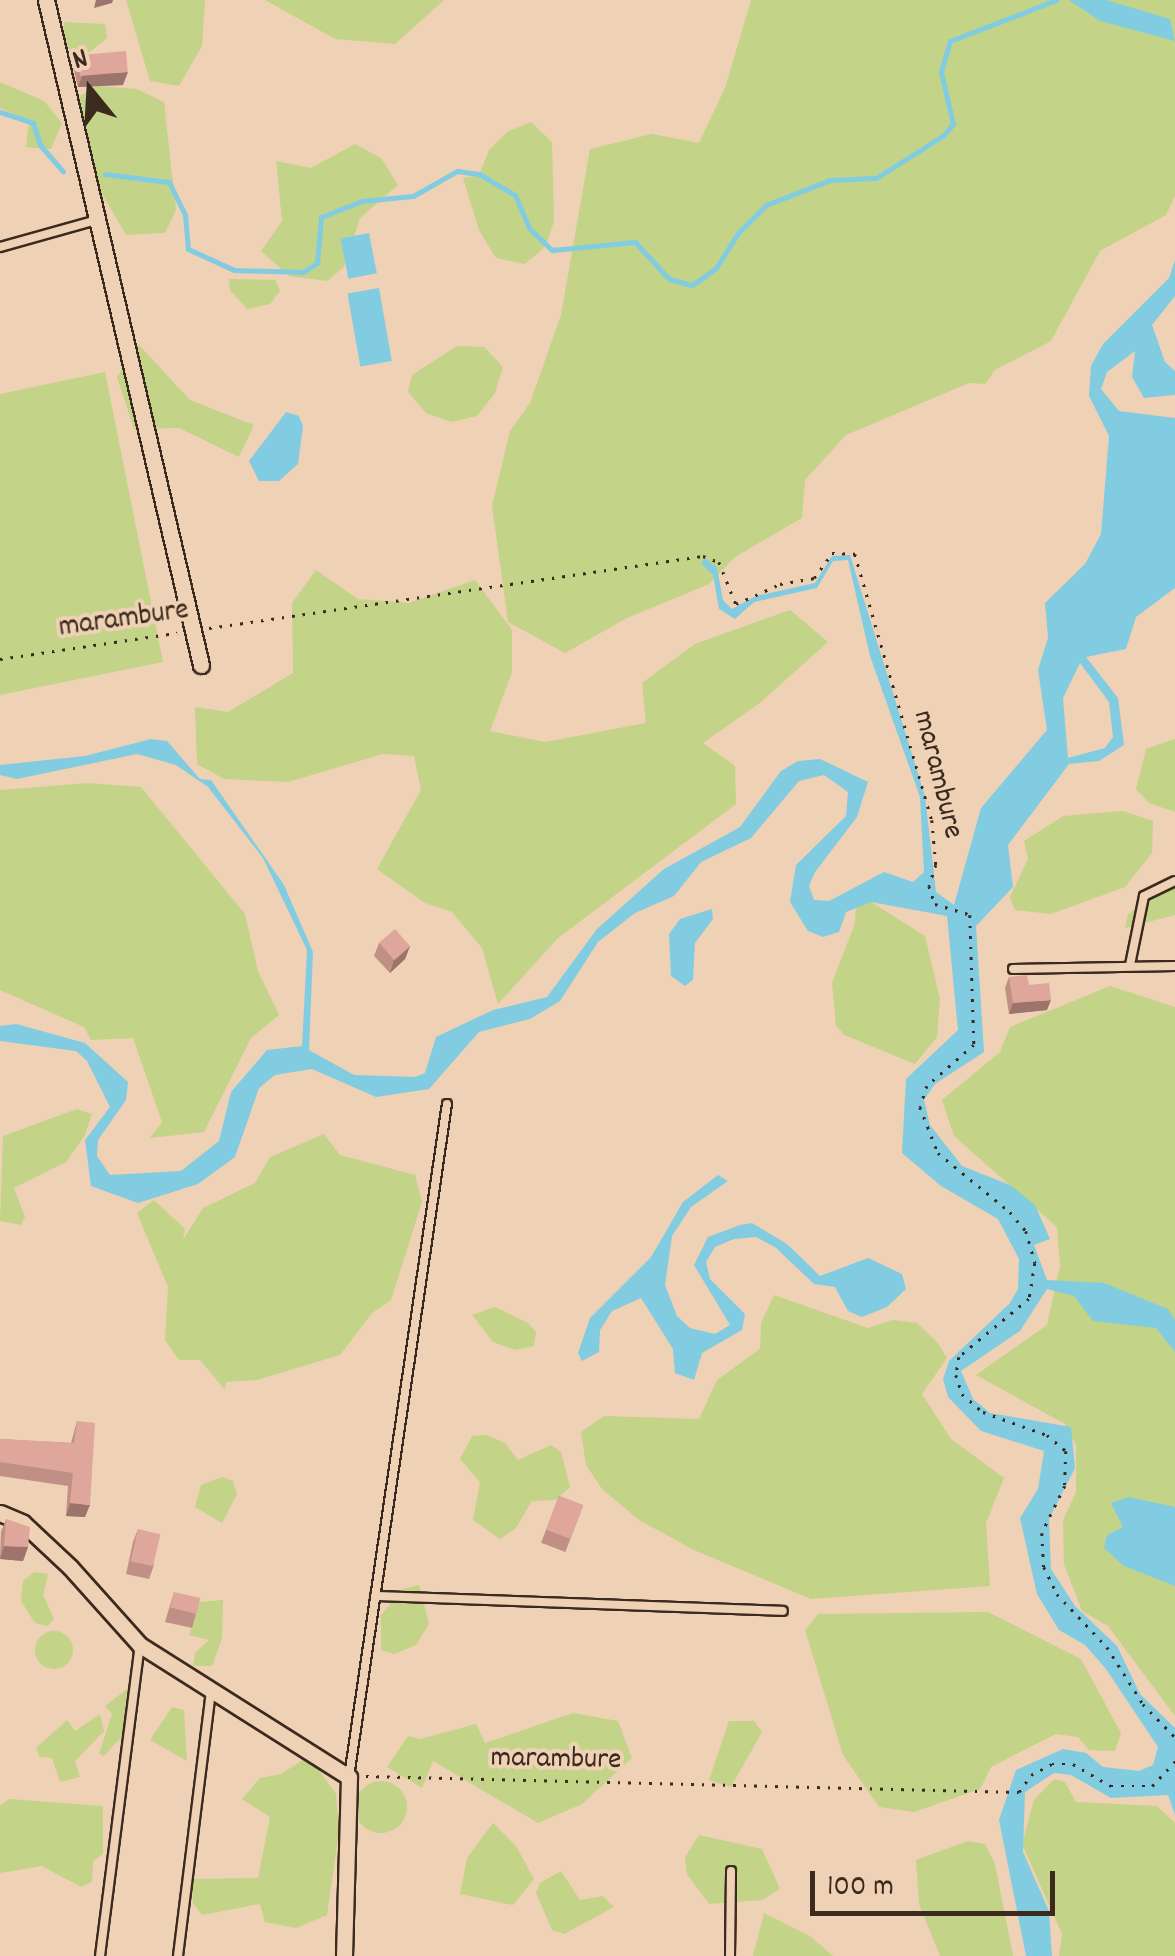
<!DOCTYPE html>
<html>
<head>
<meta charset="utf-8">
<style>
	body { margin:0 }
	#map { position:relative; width:1175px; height:1956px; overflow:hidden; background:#efd1b5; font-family:Dekko,sans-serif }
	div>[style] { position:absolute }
	.green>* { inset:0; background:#c3d388 }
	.round { border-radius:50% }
	.water>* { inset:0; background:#81cce1; transform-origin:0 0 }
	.stream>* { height:5px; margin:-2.5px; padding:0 2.5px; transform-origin:2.5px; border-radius:2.5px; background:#81cce1 }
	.path>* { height:2.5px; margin-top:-1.25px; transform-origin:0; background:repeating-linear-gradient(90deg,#3b2a1e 0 2.5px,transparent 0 10.5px) }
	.roads { filter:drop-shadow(2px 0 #3b2a1e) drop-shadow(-2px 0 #3b2a1e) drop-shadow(0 2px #3b2a1e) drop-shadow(0 -2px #3b2a1e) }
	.service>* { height:8px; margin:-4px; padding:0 4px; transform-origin:4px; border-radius:4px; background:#efd1b5 }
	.minor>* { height:15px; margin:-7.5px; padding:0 7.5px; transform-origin:7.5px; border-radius:7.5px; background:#efd1b5 }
	.wall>* { inset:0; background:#c08f85; transform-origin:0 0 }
	.shaded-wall>* { inset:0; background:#9c746c }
	.building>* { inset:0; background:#dfa69b; transform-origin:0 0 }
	span { translate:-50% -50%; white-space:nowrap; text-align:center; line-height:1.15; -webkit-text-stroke:8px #efd1b5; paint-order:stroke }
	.street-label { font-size:30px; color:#3b2a1e }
	.north { position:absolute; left:40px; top:40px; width:100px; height:100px; -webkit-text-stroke:8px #efd1b5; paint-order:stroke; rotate:342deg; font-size:28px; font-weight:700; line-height:40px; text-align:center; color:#3b2a1e }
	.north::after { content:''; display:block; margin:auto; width:35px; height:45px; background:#3b2a1e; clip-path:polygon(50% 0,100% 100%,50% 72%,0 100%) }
	.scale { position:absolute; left:810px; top:1871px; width:245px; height:45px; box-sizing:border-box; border:5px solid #3b2a1e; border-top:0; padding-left:12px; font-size:30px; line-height:35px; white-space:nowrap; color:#3b2a1e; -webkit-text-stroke:8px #efd1b5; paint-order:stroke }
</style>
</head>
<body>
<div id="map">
	<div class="green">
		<i style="clip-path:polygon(126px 0,205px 0,202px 46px,179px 86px,150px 81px)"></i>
		<i style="clip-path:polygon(265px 0,444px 0,395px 44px,335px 39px)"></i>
		<i style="clip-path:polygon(751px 0,1175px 0,1175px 196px,1166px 215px,1100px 251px,1051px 341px,995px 370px,985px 384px,969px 383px,846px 435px,805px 480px,802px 518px,735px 557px,709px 584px,627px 618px,565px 653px,508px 622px,492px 506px,510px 431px,530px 403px,561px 315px,590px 149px,652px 134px,699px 143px,725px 88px)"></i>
		<i style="clip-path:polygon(64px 22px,105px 24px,107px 38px,86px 55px,72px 52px,62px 42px)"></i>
		<i style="clip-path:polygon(0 82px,44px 101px,62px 123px,51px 149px,26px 147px,29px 121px,0 108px)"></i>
		<i style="clip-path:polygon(97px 86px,137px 89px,164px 102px,176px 210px,165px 233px,126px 235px,90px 173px,74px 99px)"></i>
		<i style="clip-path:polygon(531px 122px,552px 142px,554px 221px,546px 246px,525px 264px,496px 258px,479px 230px,463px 178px,479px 175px,489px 150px,507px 132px)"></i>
		<i style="clip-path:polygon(355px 144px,381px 158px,398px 185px,360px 218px,344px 267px,327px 281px,289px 276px,261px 251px,282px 221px,276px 161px,311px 168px)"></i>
		<i style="clip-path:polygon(229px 279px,275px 280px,280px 291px,270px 304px,247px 309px,230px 290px)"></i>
		<i style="clip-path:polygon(138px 344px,190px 400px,254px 425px,239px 457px,179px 428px,134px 429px,117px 377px)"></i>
		<i style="clip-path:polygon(457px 346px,484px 347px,503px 367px,495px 393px,477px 416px,451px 422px,426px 413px,408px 392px,412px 375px)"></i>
		<i style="clip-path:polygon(105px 372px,163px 662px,0 695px,0 394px)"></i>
		<i style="clip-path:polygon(316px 570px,358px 599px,409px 603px,475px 580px,512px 630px,512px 672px,490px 731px,545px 742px,646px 723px,642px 683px,695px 644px,790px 610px,828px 642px,761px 702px,703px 743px,735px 766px,736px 804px,558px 938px,498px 1004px,482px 948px,452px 912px,425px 903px,377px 869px,421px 790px,414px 756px,383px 754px,288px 782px,224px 779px,197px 764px,195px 707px,228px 712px,293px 673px,292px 603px)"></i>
		<i style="clip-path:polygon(1175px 739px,1175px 812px,1149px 803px,1136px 789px,1146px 749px)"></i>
		<i style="clip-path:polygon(88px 783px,141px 787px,245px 914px,258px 971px,279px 1015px,251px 1038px,204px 1132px,150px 1138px,162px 1122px,133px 1038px,91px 1040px,84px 1027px,0 990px,0 790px)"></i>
		<i style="clip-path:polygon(1123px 811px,1153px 821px,1152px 853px,1125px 887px,1051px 914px,1015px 910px,1010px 897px,1028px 859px,1024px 841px,1063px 816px)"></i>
		<i style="clip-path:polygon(1175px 882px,1175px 915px,1125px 928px,1128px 915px,1156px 888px)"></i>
		<i style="clip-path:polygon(871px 902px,925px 936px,940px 999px,937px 1037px,915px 1064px,837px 1032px,844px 1034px,836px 1026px,832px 983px,855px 923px,856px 904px)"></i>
		<i style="clip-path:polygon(1110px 986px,1175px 1007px,1175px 1716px,1108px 1626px,1082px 1611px,1064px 1564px,1063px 1520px,1076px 1492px,1076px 1445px,1065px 1424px,976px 1375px,1047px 1325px,1060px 1266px,1057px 1227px,954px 1136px,942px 1100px,1000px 1052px,1010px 1027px)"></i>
		<i style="clip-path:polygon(77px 1109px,92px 1114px,85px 1135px,66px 1162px,14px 1188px,25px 1217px,21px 1225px,0 1221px,3px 1136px)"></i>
		<i style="clip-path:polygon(324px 1134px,340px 1155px,415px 1175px,422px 1202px,391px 1300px,372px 1313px,340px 1355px,257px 1380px,226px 1382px,225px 1390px,200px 1360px,179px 1360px,165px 1340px,168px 1287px,137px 1213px,154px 1200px,185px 1229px,183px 1240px,203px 1208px,255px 1183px,270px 1157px)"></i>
		<i style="clip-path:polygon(774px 1295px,868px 1328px,893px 1320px,917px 1323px,937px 1342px,947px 1358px,922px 1394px,951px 1439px,1004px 1478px,986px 1523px,990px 1586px,811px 1599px,694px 1550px,639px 1520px,602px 1489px,586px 1465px,581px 1432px,604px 1416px,699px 1419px,717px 1380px,760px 1349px,761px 1323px)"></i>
		<i style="clip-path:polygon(495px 1307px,528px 1323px,536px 1332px,534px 1346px,515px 1350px,493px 1342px,472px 1315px)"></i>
		<i style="clip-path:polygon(487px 1435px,505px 1443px,518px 1460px,551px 1445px,561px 1452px,570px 1487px,556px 1500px,532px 1501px,516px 1528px,500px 1539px,473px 1520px,480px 1482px,460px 1459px,472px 1436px)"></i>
		<i style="clip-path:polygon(222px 1477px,233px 1481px,237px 1494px,222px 1523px,195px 1507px,201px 1485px)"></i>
		<i style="clip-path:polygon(34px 1572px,48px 1574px,43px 1595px,54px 1619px,47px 1626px,35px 1623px,21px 1601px,23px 1581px)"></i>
		<i style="clip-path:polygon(419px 1585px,429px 1624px,416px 1645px,394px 1654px,381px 1650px,381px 1615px,403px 1589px)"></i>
		<i style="clip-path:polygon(223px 1600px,222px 1639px,212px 1666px,193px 1666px,195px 1653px,209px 1640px,189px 1635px,200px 1602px)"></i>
		<i style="clip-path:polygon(988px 1612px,1081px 1659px,1121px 1733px,1115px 1751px,1089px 1750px,1078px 1737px,1056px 1734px,991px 1767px,980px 1789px,914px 1812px,879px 1807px,843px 1755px,805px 1630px,818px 1614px)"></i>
		<i class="round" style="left:35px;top:1631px;width:38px;height:38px"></i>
		<i style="clip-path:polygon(127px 1689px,123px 1735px,104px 1756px,99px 1754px,112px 1714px,105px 1706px)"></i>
		<i style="clip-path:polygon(172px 1707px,184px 1710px,187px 1761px,150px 1740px)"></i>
		<i style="clip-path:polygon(573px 1713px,618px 1721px,632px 1758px,582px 1804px,538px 1823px,433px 1761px,422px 1788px,387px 1767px,408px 1736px,420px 1739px,476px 1724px,485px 1743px)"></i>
		<i style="clip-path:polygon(100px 1714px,104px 1731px,75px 1761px,80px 1777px,60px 1782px,52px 1758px,40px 1757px,36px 1748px,67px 1720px,75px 1731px)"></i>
		<i style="clip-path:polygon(729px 1721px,754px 1721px,762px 1732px,731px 1787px,709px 1780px)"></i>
		<i style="clip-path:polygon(309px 1756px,336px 1794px,339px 1832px,327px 1915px,296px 1928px,265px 1922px,260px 1904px,202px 1915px,193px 1903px,192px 1879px,258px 1878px,270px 1817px,242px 1799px,260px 1778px,281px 1774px)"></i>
		<i style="clip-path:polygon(1054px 1779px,1065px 1782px,1076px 1802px,1157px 1806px,1175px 1823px,1175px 1956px,1059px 1956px,1062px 1934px,1022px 1844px,1034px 1800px)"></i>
		<i class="round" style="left:355px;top:1781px;width:52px;height:52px"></i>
		<i style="clip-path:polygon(9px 1799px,103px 1806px,103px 1854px,93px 1861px,92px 1882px,81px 1887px,42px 1866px,0 1873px,0 1806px)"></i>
		<i style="clip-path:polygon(493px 1823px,516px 1846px,534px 1879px,513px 1905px,460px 1894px,467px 1858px)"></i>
		<i style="clip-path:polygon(699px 1835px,762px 1849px,780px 1889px,762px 1900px,709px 1904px,687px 1874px,685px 1857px)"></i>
		<i style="clip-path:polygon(968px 1841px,985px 1844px,995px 1864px,1013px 1956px,940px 1956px,919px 1904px,916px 1860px)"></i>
		<i style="clip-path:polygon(561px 1871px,580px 1900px,603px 1896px,614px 1907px,564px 1934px,552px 1930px,536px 1893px,540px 1883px)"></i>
		<i style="clip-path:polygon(764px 1913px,810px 1936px,833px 1956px,753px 1956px)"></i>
	</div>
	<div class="water">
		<i style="clip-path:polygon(1069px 0,1106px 0,1170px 19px,1175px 41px,1100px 21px)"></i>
		<i style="left:369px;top:233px;width:41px;height:29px;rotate:79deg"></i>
		<i style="clip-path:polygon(evenodd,1175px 260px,1175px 296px,1152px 325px,1165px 362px,1175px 371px,1175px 395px,1144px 398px,1132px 377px,1135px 351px,1107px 372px,1101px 389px,1119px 411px,1175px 418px,1175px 588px,1136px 617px,1126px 649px,1086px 657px,1118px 698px,1124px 745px,1099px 761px,1069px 764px,1008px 845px,1013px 887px,976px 926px,984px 1052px,935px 1084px,924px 1100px,930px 1125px,962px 1166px,1010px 1185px,1035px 1205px,1050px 1239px,1034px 1245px,1047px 1280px,1104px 1283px,1168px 1309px,1175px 1320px,1175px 1352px,1156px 1328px,1093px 1321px,1074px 1296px,1047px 1289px,1020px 1331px,961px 1371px,973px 1399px,990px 1413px,1071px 1427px,1075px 1468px,1049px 1519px,1051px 1569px,1075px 1606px,1117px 1646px,1140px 1694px,1175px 1728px,1175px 1815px,1168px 1795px,1111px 1798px,1071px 1775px,1054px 1773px,1025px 1792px,1023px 1852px,1049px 1911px,1052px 1956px,1026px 1956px,999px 1820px,1016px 1770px,1063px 1749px,1086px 1753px,1103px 1767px,1139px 1771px,1153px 1765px,1158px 1747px,1106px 1669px,1085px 1645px,1059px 1630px,1037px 1594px,1020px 1518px,1038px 1489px,1044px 1451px,981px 1431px,948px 1397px,943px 1379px,949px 1361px,1010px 1303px,1018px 1289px,1019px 1259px,998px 1219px,941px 1186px,902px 1153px,906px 1079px,958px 1030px,947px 916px,871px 902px,846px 912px,839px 932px,823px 937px,808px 931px,790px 902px,796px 865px,846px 816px,848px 792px,824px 775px,799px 781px,751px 838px,701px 862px,674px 896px,635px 913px,598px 942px,560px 1001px,530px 1019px,479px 1032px,429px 1089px,376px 1097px,312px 1069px,275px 1075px,259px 1088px,235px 1157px,198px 1184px,138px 1203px,91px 1186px,85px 1140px,110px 1107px,87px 1061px,76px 1051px,0 1041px,0 1026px,16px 1024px,85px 1043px,128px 1082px,126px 1100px,98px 1140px,97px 1156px,110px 1175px,181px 1171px,219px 1141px,231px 1092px,267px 1050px,302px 1046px,307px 950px,263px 858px,208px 787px,176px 765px,137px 754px,17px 779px,0 775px,0 765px,85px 756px,151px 739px,167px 741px,200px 779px,211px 780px,284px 885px,313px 952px,309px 1050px,354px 1075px,415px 1077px,425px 1073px,436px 1037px,493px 1010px,547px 997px,597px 929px,664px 869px,740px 827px,781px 771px,798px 761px,820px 759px,868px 782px,857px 817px,815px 872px,809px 886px,814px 900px,829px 901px,884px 872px,913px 882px,924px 872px,920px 797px,870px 656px,848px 560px,833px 561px,817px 588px,754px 602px,735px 619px,719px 609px,713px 575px,701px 563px,705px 558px,717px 568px,723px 600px,732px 609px,756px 596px,815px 583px,832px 556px,850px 555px,925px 796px,936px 892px,954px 905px,981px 808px,1047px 730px,1038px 670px,1048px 638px,1045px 603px,1085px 564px,1101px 534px,1109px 436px,1089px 396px,1091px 366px,1103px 344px,1169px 278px,1175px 260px,1080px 663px,1109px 702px,1113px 737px,1105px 748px,1068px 758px,1063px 698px,1080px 663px)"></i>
		<i style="left:379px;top:288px;width:74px;height:32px;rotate:80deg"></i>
		<i style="clip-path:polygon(286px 412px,299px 416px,303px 426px,298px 464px,279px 481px,259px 481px,249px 461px)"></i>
		<i style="clip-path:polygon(712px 909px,713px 919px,695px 943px,693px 980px,685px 986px,671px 976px,669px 934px,680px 919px)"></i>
		<i style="clip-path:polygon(718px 1175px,728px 1181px,691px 1207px,672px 1236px,665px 1285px,677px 1316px,690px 1328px,715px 1334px,730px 1325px,694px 1265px,708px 1237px,740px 1225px,752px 1223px,787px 1244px,820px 1276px,868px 1258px,902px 1274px,906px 1289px,887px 1307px,862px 1317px,848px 1311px,835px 1287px,814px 1284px,775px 1247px,756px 1237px,734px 1239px,715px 1247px,706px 1262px,710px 1279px,745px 1314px,742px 1330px,702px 1353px,694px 1380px,675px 1373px,673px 1349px,641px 1298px,612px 1311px,600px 1330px,599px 1352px,582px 1361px,578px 1353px,590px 1318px,651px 1257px,683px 1202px)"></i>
		<i style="clip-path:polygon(1129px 1497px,1175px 1507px,1175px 1586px,1124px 1566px,1104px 1548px,1107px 1535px,1123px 1527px,1111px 1503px)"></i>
	</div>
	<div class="stream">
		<i style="left:0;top:112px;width:35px;rotate:18deg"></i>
		<i style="left:33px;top:123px;width:23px;rotate:72deg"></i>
		<i style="left:40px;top:145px;width:35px;rotate:49deg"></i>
		<i style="left:105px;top:174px;width:64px;rotate:7.1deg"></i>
		<i style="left:169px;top:182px;width:37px;rotate:64deg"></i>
		<i style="left:185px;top:215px;width:34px;rotate:85deg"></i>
		<i style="left:188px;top:249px;width:51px;rotate:24.5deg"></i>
		<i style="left:234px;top:270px;width:69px;rotate:1.7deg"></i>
		<i style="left:303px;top:272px;width:17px;rotate:-33deg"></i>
		<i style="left:317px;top:263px;width:46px;rotate:-85deg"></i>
		<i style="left:321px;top:217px;width:44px;rotate:-21.3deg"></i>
		<i style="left:362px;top:201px;width:51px;rotate:-5.6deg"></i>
		<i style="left:413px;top:196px;width:51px;rotate:-29.6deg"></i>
		<i style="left:457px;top:171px;width:22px;rotate:8deg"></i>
		<i style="left:479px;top:174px;width:42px;rotate:30.3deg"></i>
		<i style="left:515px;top:195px;width:36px;rotate:67deg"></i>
		<i style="left:529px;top:228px;width:32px;rotate:44deg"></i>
		<i style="left:552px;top:250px;width:83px;rotate:-5.5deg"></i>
		<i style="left:635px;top:242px;width:50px;rotate:47.4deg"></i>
		<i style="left:669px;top:279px;width:24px;rotate:15deg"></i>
		<i style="left:692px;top:285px;width:29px;rotate:-35deg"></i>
		<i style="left:716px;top:268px;width:41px;rotate:-57.8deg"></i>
		<i style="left:738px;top:233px;width:40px;rotate:-45deg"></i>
		<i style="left:766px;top:205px;width:69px;rotate:-21.3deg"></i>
		<i style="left:830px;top:180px;width:46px;rotate:-2.5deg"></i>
		<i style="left:876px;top:178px;width:80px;rotate:-32.3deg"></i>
		<i style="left:944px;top:135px;width:14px;rotate:-51deg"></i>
		<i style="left:953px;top:124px;width:53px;rotate:-103deg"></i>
		<i style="left:941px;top:72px;width:32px;rotate:-74deg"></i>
		<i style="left:950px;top:41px;width:114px;rotate:-21.1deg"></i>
	</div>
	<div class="path">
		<i style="left:209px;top:628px;width:499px;rotate:-8.3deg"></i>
		<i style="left:703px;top:556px;width:17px;rotate:21deg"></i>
		<i style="left:719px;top:562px;width:45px;rotate:68deg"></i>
		<i style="left:736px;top:604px;width:48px;rotate:-24.4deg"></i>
		<i style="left:780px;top:584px;width:35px;rotate:-10deg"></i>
		<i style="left:814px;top:578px;width:31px;rotate:-54deg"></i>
		<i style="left:832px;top:553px;width:23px;rotate:2deg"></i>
		<i style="left:855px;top:554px;width:277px;rotate:73.9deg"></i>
		<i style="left:932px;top:820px;width:45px;rotate:84.9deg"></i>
		<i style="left:936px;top:865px;width:22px;rotate:108deg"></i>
		<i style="left:929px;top:886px;width:19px;rotate:72deg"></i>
		<i style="left:935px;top:904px;width:37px;rotate:17deg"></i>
		<i style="left:970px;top:915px;width:130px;rotate:88.2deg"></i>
		<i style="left:974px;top:1045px;width:62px;rotate:138.9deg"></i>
		<i style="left:927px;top:1086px;width:22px;rotate:108deg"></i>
		<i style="left:920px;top:1107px;width:49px;rotate:68.6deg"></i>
		<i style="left:938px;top:1153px;width:93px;rotate:39.3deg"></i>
		<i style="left:1010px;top:1212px;width:25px;rotate:50deg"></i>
		<i style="left:1026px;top:1231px;width:33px;rotate:74deg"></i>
		<i style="left:1035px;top:1263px;width:36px;rotate:99deg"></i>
		<i style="left:1029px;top:1299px;width:91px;rotate:140.4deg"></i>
		<i style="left:959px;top:1357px;width:18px;rotate:99deg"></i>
		<i style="left:956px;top:1375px;width:20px;rotate:72deg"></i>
		<i style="left:962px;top:1394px;width:28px;rotate:41deg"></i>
		<i style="left:983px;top:1412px;width:68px;rotate:19.8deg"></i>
		<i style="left:1047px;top:1435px;width:25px;rotate:40deg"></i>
		<i style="left:1066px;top:1451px;width:35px;rotate:92deg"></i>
		<i style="left:1065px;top:1486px;width:52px;rotate:116.1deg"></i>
		<i style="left:1042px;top:1533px;width:34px;rotate:87deg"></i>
		<i style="left:1044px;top:1567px;width:30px;rotate:64deg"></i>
		<i style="left:1057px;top:1594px;width:73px;rotate:46.7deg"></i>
		<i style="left:1107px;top:1647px;width:67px;rotate:57.7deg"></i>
		<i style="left:1143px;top:1704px;width:46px;rotate:45.9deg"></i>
		<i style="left:0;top:659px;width:179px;rotate:-8.4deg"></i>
		<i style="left:366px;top:1776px;width:653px;rotate:1.4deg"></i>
		<i style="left:1019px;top:1792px;width:21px;rotate:-55deg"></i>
		<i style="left:1031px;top:1775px;width:24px;rotate:-28deg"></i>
		<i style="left:1052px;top:1764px;width:21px"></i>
		<i style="left:1073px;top:1764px;width:44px;rotate:30.1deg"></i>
		<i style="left:1111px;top:1786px;width:41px"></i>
		<i style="left:1152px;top:1786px;width:34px;rotate:-47deg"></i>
	</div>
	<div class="roads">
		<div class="service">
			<i style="left:0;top:247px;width:101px;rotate:-15.6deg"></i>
			<i style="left:1130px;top:965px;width:70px;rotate:-78.5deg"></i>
			<i style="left:1144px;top:896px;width:34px;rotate:-26deg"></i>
			<i style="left:1013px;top:969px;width:162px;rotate:-1.1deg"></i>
			<i style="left:375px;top:1596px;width:408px;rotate:2.1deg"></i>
			<i style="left:349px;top:1777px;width:680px;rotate:-81.72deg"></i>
			<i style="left:100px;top:1956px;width:314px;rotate:-82.7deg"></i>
			<i style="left:178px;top:1956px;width:267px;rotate:-82.9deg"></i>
			<i style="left:730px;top:1956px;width:85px;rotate:-89.3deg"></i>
		</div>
		<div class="minor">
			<i style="left:46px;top:0;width:683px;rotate:76.88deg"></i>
			<i style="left:0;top:1513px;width:25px;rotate:23deg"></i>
			<i style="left:23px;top:1523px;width:64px;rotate:43.1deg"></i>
			<i style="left:70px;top:1567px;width:105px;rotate:48.1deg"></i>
			<i style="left:140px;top:1645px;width:247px;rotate:32.3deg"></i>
			<i style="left:349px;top:1777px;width:179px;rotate:91.6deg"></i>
		</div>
	</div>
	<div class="wall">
		<i style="clip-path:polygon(78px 54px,123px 85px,78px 87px,73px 67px)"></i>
		<i style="clip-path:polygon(379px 943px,410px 946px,405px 959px,390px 973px,374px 956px)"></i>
		<i style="clip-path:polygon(1009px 977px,1029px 985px,1047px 1010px,1009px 1014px,1005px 988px)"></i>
		<i style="clip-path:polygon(77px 1421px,85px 1517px,66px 1516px,68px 1486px,0 1476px,0 1439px,71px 1443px)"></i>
		<i style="left:559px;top:1496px;width:26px;height:50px;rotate:21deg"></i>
		<i style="clip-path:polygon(6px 1519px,28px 1547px,23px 1561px,0 1559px,1px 1532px)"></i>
		<i style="clip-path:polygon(138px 1529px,154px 1565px,149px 1579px,126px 1574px,133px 1542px)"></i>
		<i style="clip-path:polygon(174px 1592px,196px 1614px,192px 1628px,165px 1622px)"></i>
	</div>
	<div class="shaded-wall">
		<i style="clip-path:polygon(96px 0,113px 0,112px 3px,94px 8px)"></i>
		<i style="clip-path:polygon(128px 72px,123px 85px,78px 87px,83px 74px)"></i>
		<i style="clip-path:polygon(410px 946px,405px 959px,390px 973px,394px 960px)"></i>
		<i style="clip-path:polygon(1051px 1000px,1047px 1010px,1009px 1014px,1013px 1003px)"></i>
		<i style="clip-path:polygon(70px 1503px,90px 1505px,85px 1517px,66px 1516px)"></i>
		<i style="clip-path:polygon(4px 1546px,28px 1547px,23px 1561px,0 1559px)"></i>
	</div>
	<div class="building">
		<i style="left:126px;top:51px;width:21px;height:48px;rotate:85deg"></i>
		<i style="left:395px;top:929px;width:23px;height:21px;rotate:49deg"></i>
		<i style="clip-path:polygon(1027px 975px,1029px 985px,1049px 983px,1051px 1000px,1013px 1003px,1009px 977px)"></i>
		<i style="clip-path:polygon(77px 1421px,95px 1423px,90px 1505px,70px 1503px,73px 1473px,0 1462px,0 1439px,74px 1443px)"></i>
		<i style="left:559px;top:1496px;width:26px;height:36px;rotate:21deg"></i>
		<i style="clip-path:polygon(6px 1519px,30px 1527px,28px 1547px,4px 1546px)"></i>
		<i style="left:138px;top:1529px;width:23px;height:33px;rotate:13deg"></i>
		<i style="left:174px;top:1592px;width:27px;height:16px;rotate:13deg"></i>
	</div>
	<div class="street-label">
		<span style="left:124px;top:621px;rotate:-8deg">marambure</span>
		<span style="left:936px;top:775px;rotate:76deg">marambure</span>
		<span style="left:556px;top:1761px;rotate:1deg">marambure</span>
	</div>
	<div class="north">N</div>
	<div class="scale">100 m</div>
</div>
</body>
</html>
